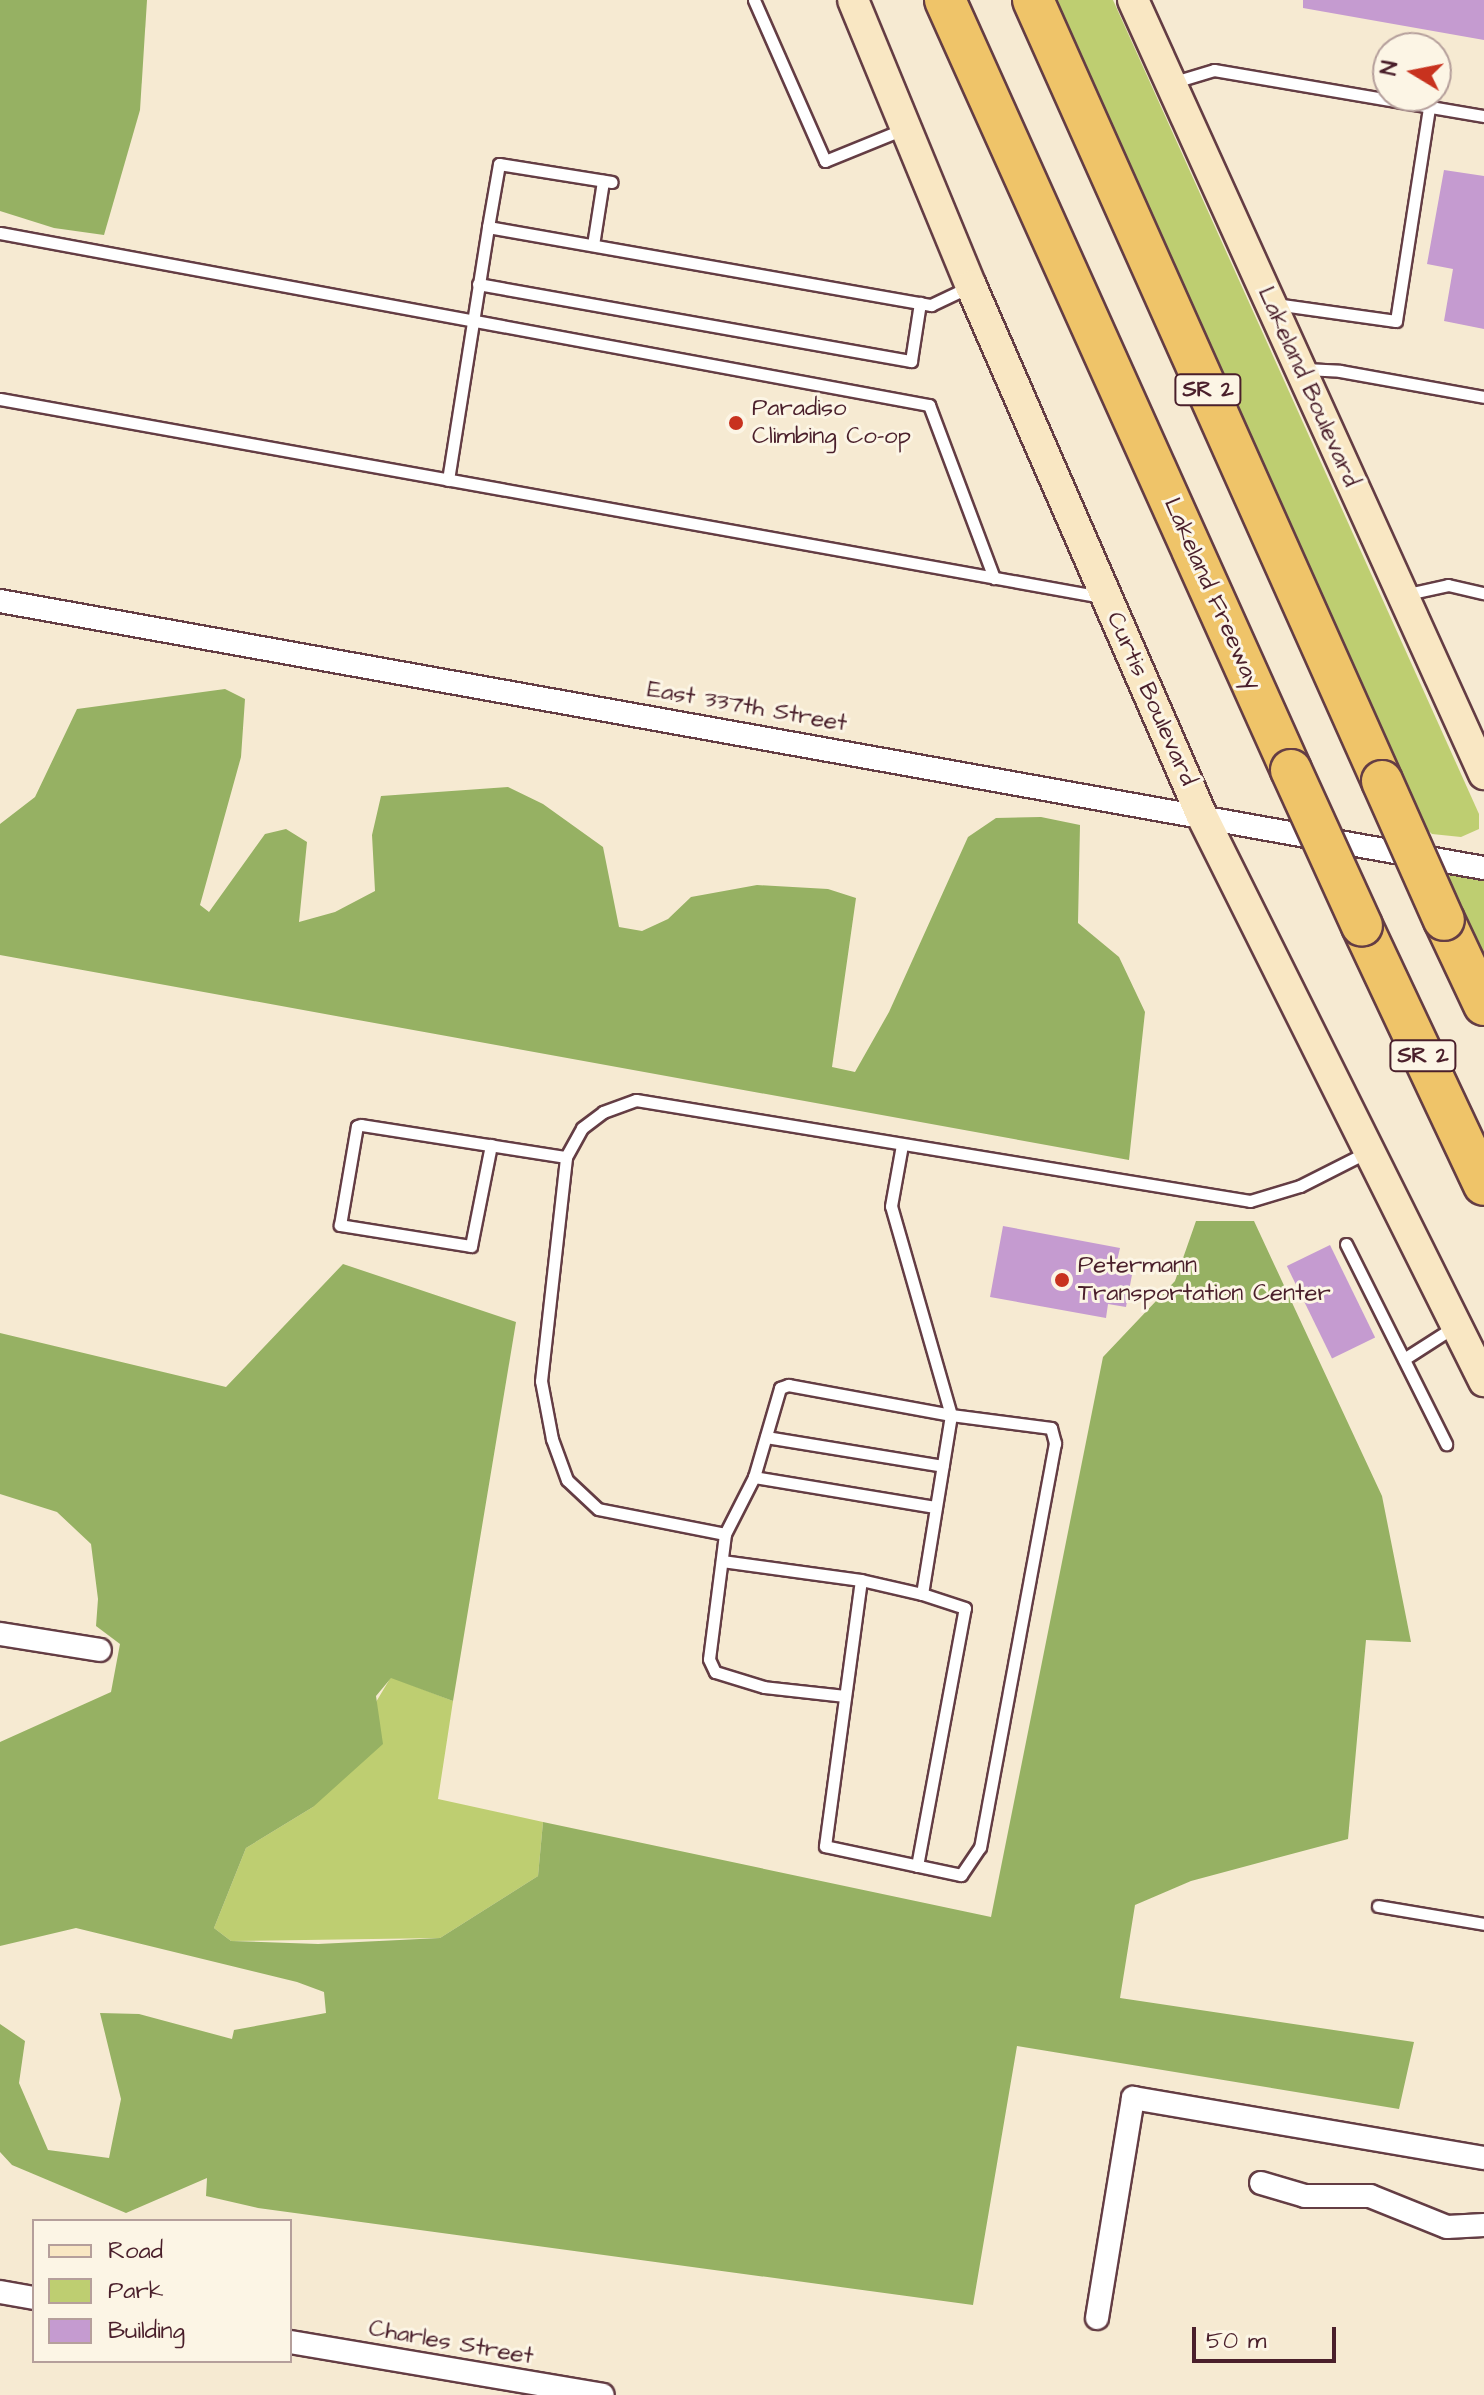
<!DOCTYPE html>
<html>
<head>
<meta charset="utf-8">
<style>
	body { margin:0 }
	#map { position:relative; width:1484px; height:2395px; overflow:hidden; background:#f6ead2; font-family:"Architects Daughter",sans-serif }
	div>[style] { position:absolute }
	.green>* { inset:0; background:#bece71 }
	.forest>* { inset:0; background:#96b163 }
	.building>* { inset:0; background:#c59bd0; transform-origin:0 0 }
	.roads { filter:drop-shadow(2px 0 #643d44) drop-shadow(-2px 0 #643d44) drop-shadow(0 2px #643d44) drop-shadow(0 -2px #643d44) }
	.lane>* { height:11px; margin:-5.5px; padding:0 5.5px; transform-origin:5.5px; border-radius:5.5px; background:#fff }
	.street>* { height:22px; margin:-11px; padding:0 11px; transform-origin:11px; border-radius:11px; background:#fff }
	.secondary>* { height:30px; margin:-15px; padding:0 15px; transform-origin:15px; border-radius:15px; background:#f9e7c3 }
	.highway>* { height:40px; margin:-20px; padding:0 20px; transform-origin:20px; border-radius:20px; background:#efc469 }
	.bridges { filter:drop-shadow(2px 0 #643d44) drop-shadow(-2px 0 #643d44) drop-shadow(0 2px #643d44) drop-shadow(0 -2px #643d44) }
	.highway-bridge>* { height:40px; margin:-20px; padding:0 20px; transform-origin:20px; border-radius:20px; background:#efc469 }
	.dots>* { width:22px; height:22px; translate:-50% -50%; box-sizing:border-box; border:4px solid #fcf5e5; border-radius:50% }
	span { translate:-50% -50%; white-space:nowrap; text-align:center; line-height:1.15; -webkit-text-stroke:6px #fcf5e5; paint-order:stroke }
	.shield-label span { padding:2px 6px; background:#fcf5e5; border:2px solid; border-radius:6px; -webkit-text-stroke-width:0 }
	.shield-label { font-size:22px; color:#4a1f2b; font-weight:700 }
	.street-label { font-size:24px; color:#4a1f2b }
	.poi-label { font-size:24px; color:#4a1f2b }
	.left { translate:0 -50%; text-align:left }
	.legend { position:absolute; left:32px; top:2219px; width:260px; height:144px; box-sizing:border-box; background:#fcf5e5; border:2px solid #b59f9b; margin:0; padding:10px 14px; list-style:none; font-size:24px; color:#4a1f2b }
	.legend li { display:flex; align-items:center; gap:16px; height:40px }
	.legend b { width:40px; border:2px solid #b59f9b }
	.north { position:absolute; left:1372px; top:32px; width:80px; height:80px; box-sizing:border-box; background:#fcf5e5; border:2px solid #b59f9b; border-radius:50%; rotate:280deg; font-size:22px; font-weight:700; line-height:32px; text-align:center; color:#4a1f2b }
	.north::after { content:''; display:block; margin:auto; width:28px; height:36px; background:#c8321e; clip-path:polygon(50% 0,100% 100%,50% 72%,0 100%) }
	.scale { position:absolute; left:1192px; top:2327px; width:144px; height:36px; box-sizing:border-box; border:4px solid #4a1f2b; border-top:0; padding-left:10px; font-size:24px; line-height:28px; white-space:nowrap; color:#4a1f2b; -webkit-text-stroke:6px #fcf5e5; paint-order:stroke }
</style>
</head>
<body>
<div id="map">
	<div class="green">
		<i style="clip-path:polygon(1044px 0,1113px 0,1479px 814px,1479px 829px,1461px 837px,1432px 834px,1413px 817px)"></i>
		<i style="clip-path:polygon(1436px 873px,1484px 880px,1484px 975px)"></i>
		<i style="clip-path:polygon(391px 1677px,453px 1701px,438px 1799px,543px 1822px,538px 1876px,440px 1938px,231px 1941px,214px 1928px,246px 1848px,313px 1807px)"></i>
	</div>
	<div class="forest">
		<i style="clip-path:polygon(0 0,147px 0,140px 110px,104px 235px,54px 228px,0 211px)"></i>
		<i style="clip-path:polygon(225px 689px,245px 699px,241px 757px,200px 905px,209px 912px,265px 834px,286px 829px,307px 842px,299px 922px,335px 912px,375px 891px,372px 835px,381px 796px,508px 787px,543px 804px,603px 847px,619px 927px,642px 931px,668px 919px,691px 897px,757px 885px,828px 889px,856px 898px,832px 1067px,855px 1072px,889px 1012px,968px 837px,996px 818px,1041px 817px,1080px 825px,1078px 923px,1119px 957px,1145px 1012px,1129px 1160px,0 955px,0 824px,35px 797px,77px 709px)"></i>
		<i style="clip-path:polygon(1196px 1221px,1254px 1221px,1382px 1496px,1411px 1642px,1366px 1640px,1348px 1839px,1191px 1881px,1135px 1905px,1120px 1998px,1414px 2042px,1399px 2109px,1017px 2046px,973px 2305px,258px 2208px,206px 2196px,207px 2178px,126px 2213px,12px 2165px,0 2152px,0 2024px,25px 2041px,19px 2083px,48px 2150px,109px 2158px,121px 2099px,100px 2013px,139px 2014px,232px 2039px,234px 2030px,326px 2013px,324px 1992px,297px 1982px,76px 1928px,0 1946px,0 1742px,111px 1692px,120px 1644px,96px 1626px,98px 1599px,91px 1544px,57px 1512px,0 1494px,0 1333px,226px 1387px,343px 1264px,516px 1322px,453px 1701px,391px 1678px,376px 1696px,383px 1744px,313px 1807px,246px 1848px,214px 1928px,231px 1941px,318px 1944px,440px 1938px,538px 1876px,543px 1822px,991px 1917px,1103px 1357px,1175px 1281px)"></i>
	</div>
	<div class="building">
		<i style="clip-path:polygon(1303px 0,1484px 0,1484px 40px,1303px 8px)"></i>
		<i style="clip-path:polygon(1444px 170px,1484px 176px,1484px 329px,1444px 321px,1453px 269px,1427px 264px)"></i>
		<i style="clip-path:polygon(1003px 1226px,1120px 1248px,1117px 1261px,1134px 1264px,1126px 1307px,1108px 1304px,1106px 1318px,990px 1297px)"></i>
		<i style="left:1330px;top:1245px;width:103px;height:48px;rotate:64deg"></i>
	</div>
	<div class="roads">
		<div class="lane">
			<i style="left:754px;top:0;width:176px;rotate:66.2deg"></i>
			<i style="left:825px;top:161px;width:85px;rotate:-22.1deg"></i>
			<i style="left:1171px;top:83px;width:45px;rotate:-16.8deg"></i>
			<i style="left:1214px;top:70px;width:274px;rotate:9.7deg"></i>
			<i style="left:488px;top:227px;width:64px;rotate:-80.1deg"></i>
			<i style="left:499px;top:164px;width:114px;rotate:9.1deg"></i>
			<i style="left:0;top:233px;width:945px;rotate:10.49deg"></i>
			<i style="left:929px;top:405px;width:185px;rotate:69.4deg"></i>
			<i style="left:593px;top:245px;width:65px;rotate:-81.1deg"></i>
			<i style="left:478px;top:284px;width:440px;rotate:10.1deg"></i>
			<i style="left:911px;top:361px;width:59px;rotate:-81.2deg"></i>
			<i style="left:1275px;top:304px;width:122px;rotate:8deg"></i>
			<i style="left:1396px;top:321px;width:217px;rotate:-81.2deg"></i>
			<i style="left:1305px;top:369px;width:35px;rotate:3deg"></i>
			<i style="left:1340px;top:371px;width:146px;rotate:10.2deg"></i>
			<i style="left:0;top:399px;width:1120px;rotate:10.19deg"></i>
			<i style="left:448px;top:480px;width:256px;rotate:-81deg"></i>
			<i style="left:488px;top:227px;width:450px;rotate:10deg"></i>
			<i style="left:931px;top:305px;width:42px;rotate:-25.3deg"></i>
			<i style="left:1403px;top:595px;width:46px;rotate:-12.5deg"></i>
			<i style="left:1448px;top:585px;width:37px;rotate:13deg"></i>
			<i style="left:491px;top:1145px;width:103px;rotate:101.2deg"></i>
			<i style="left:471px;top:1246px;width:133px;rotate:-170.9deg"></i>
			<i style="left:340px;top:1225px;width:100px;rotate:-80.3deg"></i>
			<i style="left:357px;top:1126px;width:4px;rotate:-14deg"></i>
			<i style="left:361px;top:1125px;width:207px;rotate:8.9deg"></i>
			<i style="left:1346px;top:1244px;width:224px;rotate:63.4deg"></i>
			<i style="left:1404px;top:1359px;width:59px;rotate:-32.6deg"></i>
			<i style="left:766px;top:1437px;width:179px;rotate:9.3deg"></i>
			<i style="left:754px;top:1477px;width:93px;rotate:-73.7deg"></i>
			<i style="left:780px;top:1388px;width:9px;rotate:-21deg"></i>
			<i style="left:788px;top:1385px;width:166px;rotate:10.4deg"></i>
			<i style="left:951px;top:1415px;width:101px;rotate:7.4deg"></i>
			<i style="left:1051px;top:1428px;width:16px;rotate:75deg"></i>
			<i style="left:1055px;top:1443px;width:411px;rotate:100.5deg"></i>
			<i style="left:980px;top:1847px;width:34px;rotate:124deg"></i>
			<i style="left:961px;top:1875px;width:139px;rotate:-168deg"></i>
			<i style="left:825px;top:1846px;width:268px;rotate:-82.3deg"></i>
			<i style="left:861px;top:1580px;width:63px;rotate:12.9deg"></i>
			<i style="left:922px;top:1594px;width:181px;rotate:-80.8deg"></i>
			<i style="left:951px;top:1415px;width:217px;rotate:-106deg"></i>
			<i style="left:891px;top:1206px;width:62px;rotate:-79.8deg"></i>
			<i style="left:725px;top:1534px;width:129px;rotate:-168.9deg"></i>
			<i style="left:598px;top:1509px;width:42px;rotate:-136.9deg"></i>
			<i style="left:567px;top:1480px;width:44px;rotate:-110.1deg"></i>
			<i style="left:552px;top:1439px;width:59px;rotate:-100.7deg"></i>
			<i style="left:541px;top:1381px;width:225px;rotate:-83.6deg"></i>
			<i style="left:566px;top:1157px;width:33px;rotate:-61deg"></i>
			<i style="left:582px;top:1128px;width:26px;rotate:-37deg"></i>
			<i style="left:603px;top:1112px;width:35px;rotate:-20deg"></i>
			<i style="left:636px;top:1100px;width:622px;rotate:9.34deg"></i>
			<i style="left:1250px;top:1201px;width:52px;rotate:-16.7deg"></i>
			<i style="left:1300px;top:1186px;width:75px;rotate:-26.9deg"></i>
			<i style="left:722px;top:1561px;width:140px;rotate:7.8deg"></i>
			<i style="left:845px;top:1696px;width:81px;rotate:-173.7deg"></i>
			<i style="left:764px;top:1687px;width:51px;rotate:-163deg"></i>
			<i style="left:715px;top:1672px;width:14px;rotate:-115deg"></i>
			<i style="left:709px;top:1659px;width:126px;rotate:-82.7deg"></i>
			<i style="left:725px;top:1534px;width:64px;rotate:-63deg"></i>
			<i style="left:754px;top:1477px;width:184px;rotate:9.4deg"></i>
			<i style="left:917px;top:1866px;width:262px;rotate:-79.5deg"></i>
			<i style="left:965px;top:1608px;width:45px;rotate:-162deg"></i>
			<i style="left:1378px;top:1906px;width:108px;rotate:9.6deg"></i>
		</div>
		<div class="street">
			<i style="left:0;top:601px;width:1508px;rotate:10.2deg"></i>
			<i style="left:0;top:1634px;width:101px;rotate:9.1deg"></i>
			<i style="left:1261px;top:2183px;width:46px;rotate:16.5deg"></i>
			<i style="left:1305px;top:2196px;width:65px"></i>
			<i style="left:1370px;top:2196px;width:83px;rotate:21.9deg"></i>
			<i style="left:1447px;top:2227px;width:37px;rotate:-3deg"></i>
			<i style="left:0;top:2292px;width:35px;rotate:10deg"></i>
			<i style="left:1097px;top:2318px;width:223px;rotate:-80.7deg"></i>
			<i style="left:1133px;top:2098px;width:356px;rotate:9.7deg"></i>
			<i style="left:290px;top:2342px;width:317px;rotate:9.6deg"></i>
		</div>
		<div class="secondary">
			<i style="left:853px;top:0;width:309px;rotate:67.6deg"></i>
			<i style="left:971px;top:286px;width:576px;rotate:66.46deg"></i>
			<i style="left:1201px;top:814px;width:634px;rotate:63.48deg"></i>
			<i style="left:1133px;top:0;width:850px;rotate:65.61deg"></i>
		</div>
		<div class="highway">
			<i style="left:945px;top:0;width:844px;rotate:65.8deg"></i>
			<i style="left:1033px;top:0;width:855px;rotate:65.92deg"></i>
			<i style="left:1444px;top:920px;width:94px;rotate:64.8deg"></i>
			<i style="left:1362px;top:926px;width:286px;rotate:64.8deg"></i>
		</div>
	</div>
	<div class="bridges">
		<div class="highway-bridge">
			<i style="left:1291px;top:770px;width:171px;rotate:65.5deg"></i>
			<i style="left:1382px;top:781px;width:152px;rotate:66deg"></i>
		</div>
	</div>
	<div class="dots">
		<i style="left:736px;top:423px;background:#c8321e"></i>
		<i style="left:1062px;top:1280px;background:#c8321e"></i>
	</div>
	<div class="shield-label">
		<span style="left:1208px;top:390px">SR 2</span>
		<span style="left:1423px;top:1056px">SR 2</span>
	</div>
	<div class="street-label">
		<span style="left:1308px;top:387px;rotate:66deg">Lakeland Boulevard</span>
		<span style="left:1212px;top:594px;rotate:66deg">Lakeland Freeway</span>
		<span style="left:1151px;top:699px;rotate:66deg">Curtis Boulevard</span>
		<span style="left:747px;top:707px;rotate:10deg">East 337th Street</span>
		<span style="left:451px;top:2343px;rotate:10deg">Charles Street</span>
	</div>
	<div class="poi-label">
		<span class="left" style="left:752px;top:423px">Paradiso<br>Climbing Co-op</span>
		<span class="left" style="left:1078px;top:1280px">Petermann<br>Transportation Center</span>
	</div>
	<ul class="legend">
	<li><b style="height:10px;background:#f9e7c3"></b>Road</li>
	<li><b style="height:22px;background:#bece71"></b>Park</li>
	<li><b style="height:22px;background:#c59bd0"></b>Building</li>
	</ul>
	<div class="north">N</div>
	<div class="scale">50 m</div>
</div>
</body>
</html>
